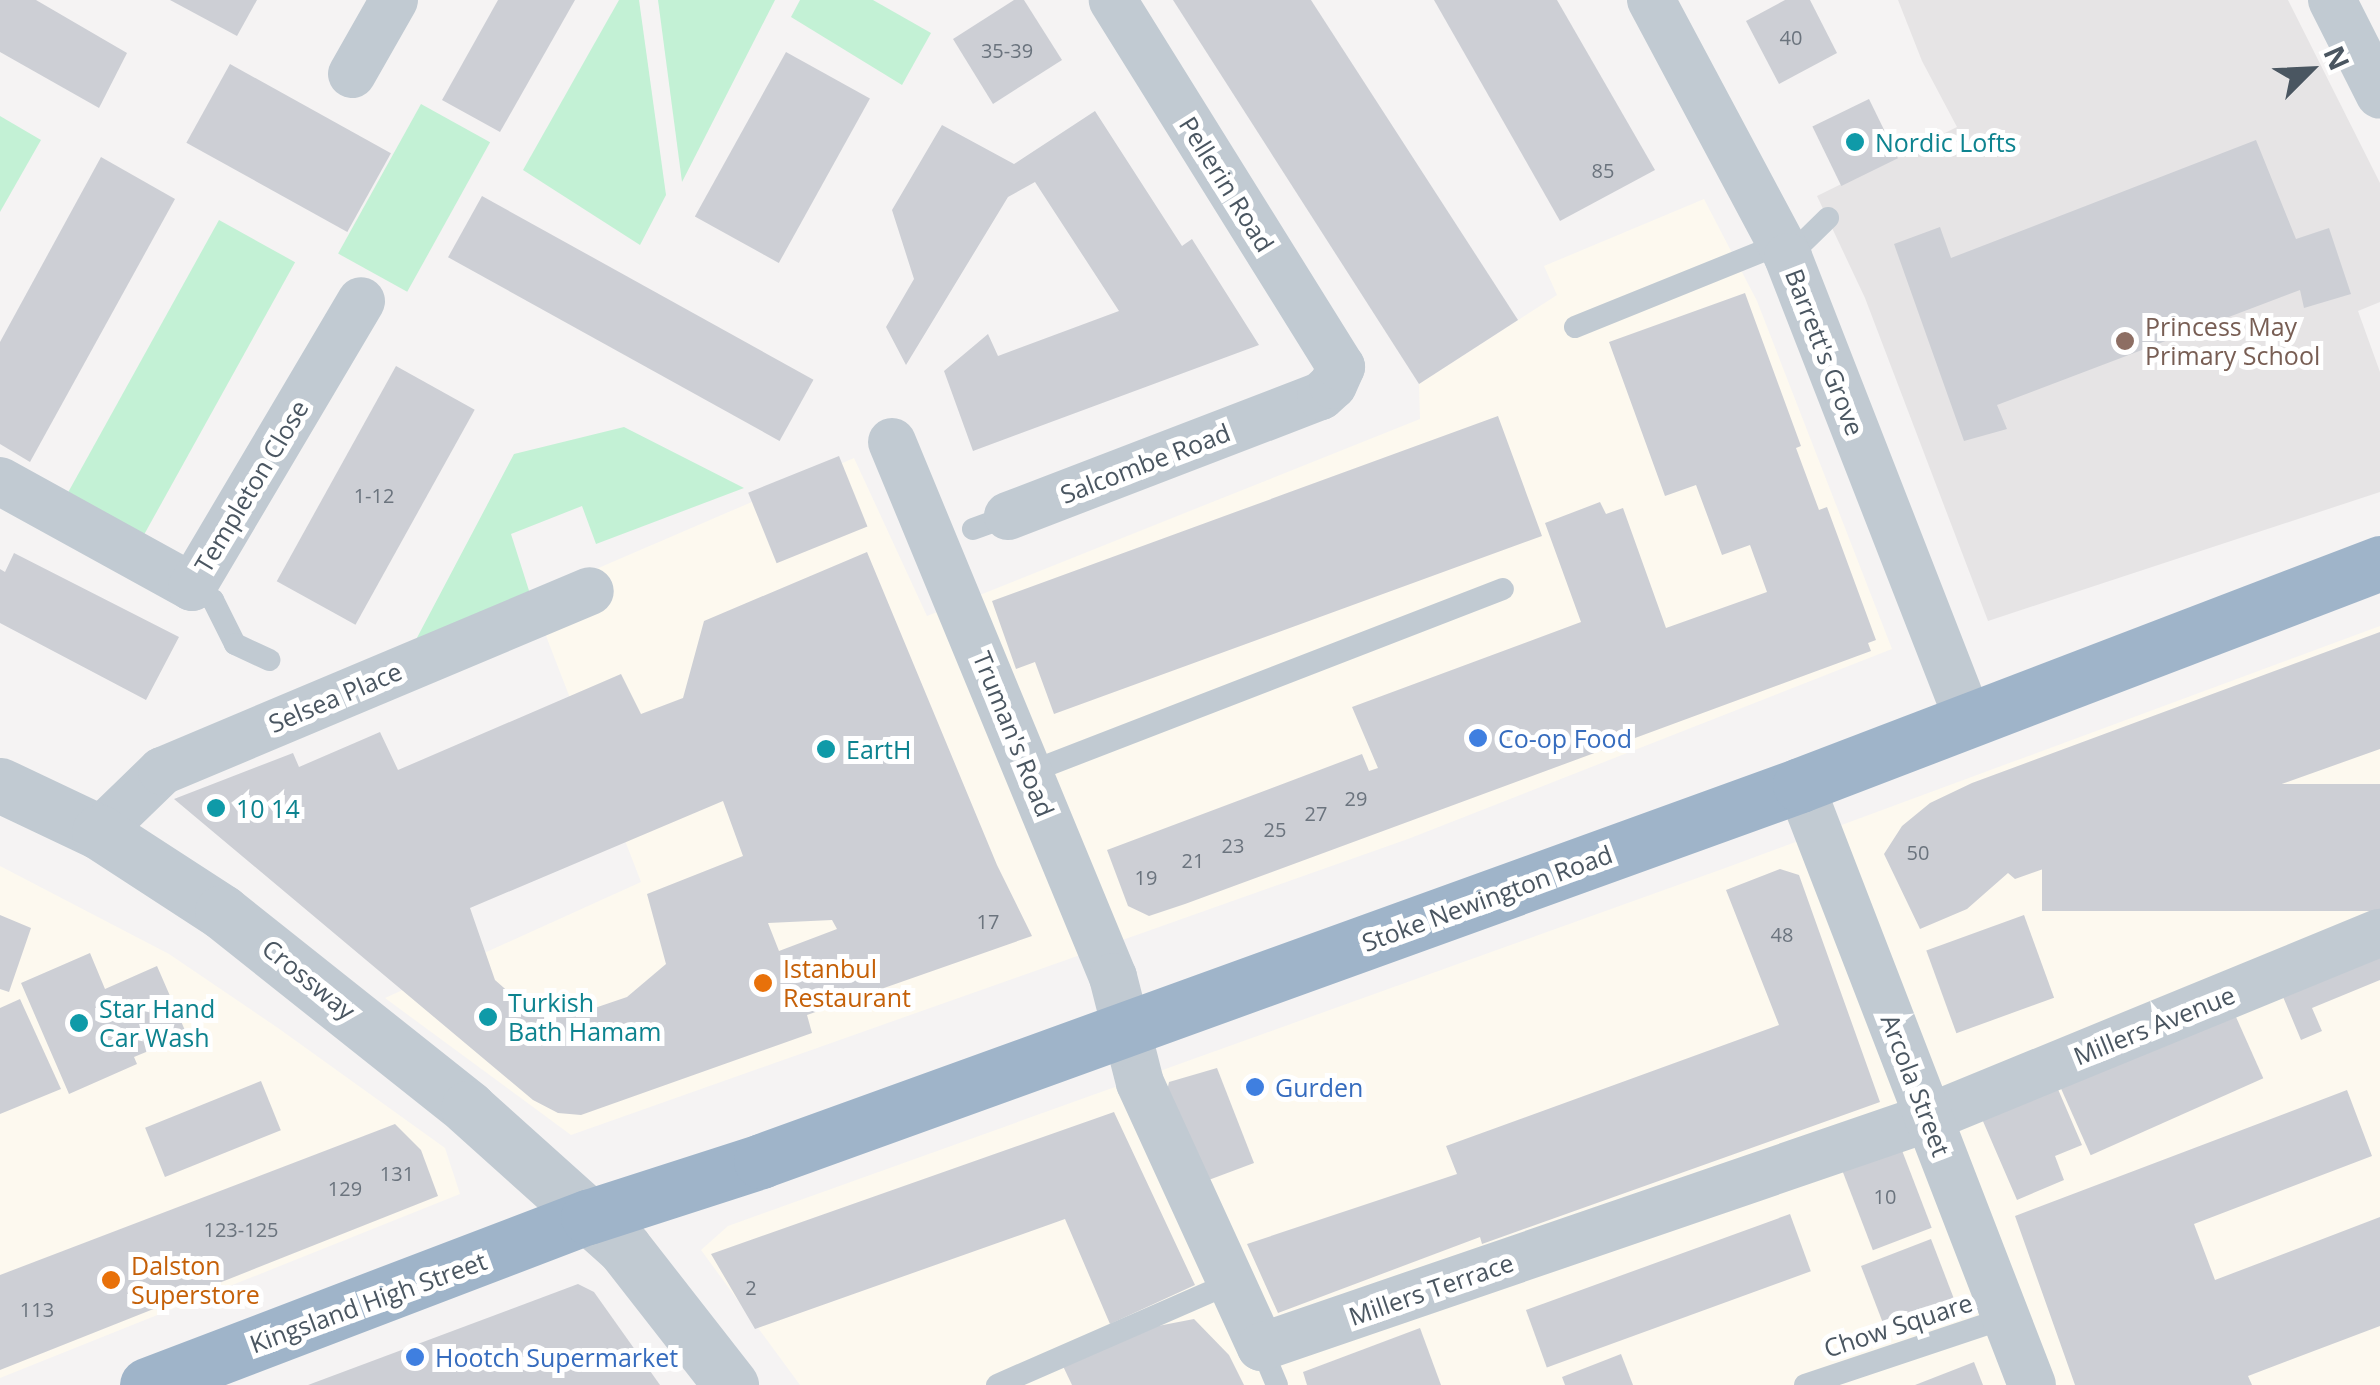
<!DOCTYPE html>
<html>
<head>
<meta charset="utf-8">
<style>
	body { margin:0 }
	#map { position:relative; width:2380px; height:1385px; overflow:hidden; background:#f5f3f3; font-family:"Open Sans",sans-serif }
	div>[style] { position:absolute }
	.commercial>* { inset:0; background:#fdf9ef }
	.education>* { inset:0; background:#e6e4e5 }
	.green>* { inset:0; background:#c3f1d5; transform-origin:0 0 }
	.building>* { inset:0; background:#cdcfd5; transform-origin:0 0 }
	.service>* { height:22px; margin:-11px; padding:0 11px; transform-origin:11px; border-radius:11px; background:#c1cad2 }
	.minor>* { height:48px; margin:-24px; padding:0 24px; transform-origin:24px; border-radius:24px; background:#c1cad2 }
	.tertiary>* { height:55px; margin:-27.5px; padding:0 27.5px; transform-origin:27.5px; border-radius:27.5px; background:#c1cad2 }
	.trunk>* { height:55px; margin:-27.5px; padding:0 27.5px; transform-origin:27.5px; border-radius:27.5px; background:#9fb4c9 }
	.dots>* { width:28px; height:28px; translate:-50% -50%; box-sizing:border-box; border:5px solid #fff; border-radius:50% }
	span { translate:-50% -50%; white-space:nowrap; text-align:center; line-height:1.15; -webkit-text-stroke:10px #fff; paint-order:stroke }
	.number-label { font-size:20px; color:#6b747e }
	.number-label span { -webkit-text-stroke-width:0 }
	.culture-label { font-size:25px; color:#0d838f }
	.left { translate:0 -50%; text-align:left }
	.street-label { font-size:25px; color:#4a5661 }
	.education-label { font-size:25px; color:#785e54 }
	.shop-label { font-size:25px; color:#366cbe }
	.food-label { font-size:25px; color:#c56008 }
	.north { position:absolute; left:2260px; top:20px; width:100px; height:100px; -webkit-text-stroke:8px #fff; paint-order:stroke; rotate:66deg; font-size:28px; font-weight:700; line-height:40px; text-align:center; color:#4a5661 }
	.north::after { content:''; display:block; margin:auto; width:35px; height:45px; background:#4a5661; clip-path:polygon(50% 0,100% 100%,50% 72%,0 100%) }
</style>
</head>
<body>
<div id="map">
	<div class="commercial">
		<i style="clip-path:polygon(1704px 199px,1757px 301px,1892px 649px,1408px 839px,571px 1135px,385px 998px,641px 882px,531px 597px,854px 458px,927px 616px,1420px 419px,1419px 384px,1557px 295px,1544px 266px)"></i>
		<i style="clip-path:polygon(2380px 626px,2380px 1385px,800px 1385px,701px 1250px,728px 1226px,1728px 867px)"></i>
		<i style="clip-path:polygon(0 866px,169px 954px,278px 1028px,445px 1148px,460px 1194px,0 1378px)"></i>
	</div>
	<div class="education">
		<i style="clip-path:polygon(1898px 0,2288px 0,2380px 183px,2380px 302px,2358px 311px,2380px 372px,2380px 492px,1988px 621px,1865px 298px,1817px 196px,1957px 127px,1922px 61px)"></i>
	</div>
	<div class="green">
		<i style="clip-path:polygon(619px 0,639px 0,666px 195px,640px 245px,523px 170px)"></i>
		<i style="clip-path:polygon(658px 0,775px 0,682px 182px)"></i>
		<i style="clip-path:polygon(800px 0,873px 0,931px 33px,902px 85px,791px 17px)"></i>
		<i style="left:421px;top:104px;width:79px;height:171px;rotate:29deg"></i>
		<i style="clip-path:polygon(0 116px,41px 140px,0 212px)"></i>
		<i style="left:219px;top:220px;width:87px;height:312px;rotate:29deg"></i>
		<i style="clip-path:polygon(624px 427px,744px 488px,596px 544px,582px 506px,511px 534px,531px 597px,410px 651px,514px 454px)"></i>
	</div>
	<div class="building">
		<i style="clip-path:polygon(0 0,36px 0,127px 53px,99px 108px,0 52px)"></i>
		<i style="clip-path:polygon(170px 0,257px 0,237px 36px)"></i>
		<i style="clip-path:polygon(498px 0,575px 0,500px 132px,442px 100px)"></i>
		<i style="clip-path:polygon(1014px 0,1024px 0,1062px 60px,993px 104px,953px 39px)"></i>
		<i style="clip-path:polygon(1173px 0,1311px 0,1518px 320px,1419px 384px)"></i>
		<i style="clip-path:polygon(1434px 0,1557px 0,1655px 170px,1560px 221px)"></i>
		<i style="clip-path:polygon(1785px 0,1810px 0,1837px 53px,1779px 84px,1746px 21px)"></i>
		<i style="left:786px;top:52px;width:96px;height:188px;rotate:29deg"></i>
		<i style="left:230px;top:64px;width:184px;height:90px;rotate:29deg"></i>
		<i style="left:1869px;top:99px;width:66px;height:63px;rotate:64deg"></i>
		<i style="clip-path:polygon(1095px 111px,1182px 246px,1192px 239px,1259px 345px,973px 451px,944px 371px,988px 334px,998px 356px,1119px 311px,1035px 182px,1008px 197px,906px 365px,886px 327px,914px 279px,892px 210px,942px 125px,1014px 164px)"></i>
		<i style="clip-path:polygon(2256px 140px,2296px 239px,2329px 228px,2351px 294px,2304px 308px,2300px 290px,1997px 405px,2007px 429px,1964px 441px,1894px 244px,1940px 227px,1951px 258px)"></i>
		<i style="clip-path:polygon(101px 157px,175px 199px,30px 462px,0 444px,0 342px)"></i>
		<i style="left:482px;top:196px;width:379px;height:70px;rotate:29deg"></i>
		<i style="clip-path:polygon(1745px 293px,1801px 446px,1796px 448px,1819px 510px,1827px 507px,1876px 640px,1868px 643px,1871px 651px,1185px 904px,1149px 916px,1128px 906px,1107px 850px,1362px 754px,1369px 771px,1378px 768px,1352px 707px,1581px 622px,1545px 523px,1600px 502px,1606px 514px,1623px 508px,1666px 628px,1767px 592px,1750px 545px,1722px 555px,1696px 485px,1665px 496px,1609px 342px)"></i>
		<i style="left:396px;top:366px;width:90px;height:246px;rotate:29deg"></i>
		<i style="clip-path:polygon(1498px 416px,1542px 536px,1054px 714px,1035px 662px,1016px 669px,992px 601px)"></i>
		<i style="left:839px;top:456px;width:76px;height:98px;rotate:68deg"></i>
		<i style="clip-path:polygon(evenodd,867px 552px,997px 865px,1032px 936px,807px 1015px,812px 1033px,581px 1115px,558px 1113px,533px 1100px,174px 799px,293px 753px,299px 767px,380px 732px,398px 770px,621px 674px,641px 714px,683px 698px,704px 621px,867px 552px,723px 801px,743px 856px,647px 894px,666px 964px,627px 997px,580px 1013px,551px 1010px,520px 1002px,495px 980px,470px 908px,723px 801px,867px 552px,832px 920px,837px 929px,779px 951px,768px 923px,832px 920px)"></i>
		<i style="clip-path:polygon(14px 553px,179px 637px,146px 700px,0 623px,0 569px,5px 572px)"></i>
		<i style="clip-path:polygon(2380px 632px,2380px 749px,2015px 879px,2008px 873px,1967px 909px,1920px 929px,1884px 854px,1902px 826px,1930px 803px,1972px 783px)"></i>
		<i style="left:2380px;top:784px;width:127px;height:338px;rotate:90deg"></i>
		<i style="clip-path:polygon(1780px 869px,1799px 875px,1880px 1102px,1482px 1244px,1480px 1237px,1278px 1313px,1247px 1244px,1457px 1174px,1446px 1146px,1779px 1025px,1726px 890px)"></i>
		<i style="clip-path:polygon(0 915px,31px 928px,9px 992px,0 989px)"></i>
		<i style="left:2024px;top:915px;width:88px;height:104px;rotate:70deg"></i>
		<i style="clip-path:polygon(2380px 949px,2380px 980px,2312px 1008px,2322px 1031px,2301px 1040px,2281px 992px)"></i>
		<i style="clip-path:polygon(90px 953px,105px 989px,157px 966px,187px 1035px,134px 1057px,137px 1064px,69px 1094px,21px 983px)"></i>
		<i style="clip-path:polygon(20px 999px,61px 1089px,0 1114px,0 1008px)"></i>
		<i style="left:2232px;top:1008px;width:77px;height:189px;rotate:66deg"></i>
		<i style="clip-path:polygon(1217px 1068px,1254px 1163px,1206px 1181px,1166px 1096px,1169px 1082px)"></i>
		<i style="clip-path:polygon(2054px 1080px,2082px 1145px,2055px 1156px,2064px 1180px,2017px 1200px,1979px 1112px)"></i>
		<i style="left:261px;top:1081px;width:53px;height:125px;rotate:68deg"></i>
		<i style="clip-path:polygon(2347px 1090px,2372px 1156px,2194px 1224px,2215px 1280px,2380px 1217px,2380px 1326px,2248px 1376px,2252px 1385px,2075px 1385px,2015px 1216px)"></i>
		<i style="clip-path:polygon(1114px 1112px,1195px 1285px,1110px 1324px,1065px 1219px,755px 1329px,711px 1254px)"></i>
		<i style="clip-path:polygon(395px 1124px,421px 1150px,438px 1196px,0 1370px,0 1275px)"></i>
		<i style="left:1898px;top:1140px;width:94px;height:63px;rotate:69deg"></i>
		<i style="left:1790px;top:1214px;width:61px;height:281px;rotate:70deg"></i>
		<i style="left:1931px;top:1239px;width:68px;height:75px;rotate:69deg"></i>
		<i style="clip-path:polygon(578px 1284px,594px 1292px,660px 1385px,308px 1385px)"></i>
		<i style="clip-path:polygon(1194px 1319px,1229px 1355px,1244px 1385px,1072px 1385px,1062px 1364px,1132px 1331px)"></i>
		<i style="clip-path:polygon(1420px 1328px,1441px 1385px,1307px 1385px,1303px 1372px)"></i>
		<i style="clip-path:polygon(1621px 1354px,1633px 1385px,1565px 1385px,1562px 1377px)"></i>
		<i style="clip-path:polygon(1974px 1362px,1983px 1385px,1915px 1385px)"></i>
	</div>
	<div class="service">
		<i style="left:1788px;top:257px;width:56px;rotate:-44.3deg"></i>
		<i style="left:1575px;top:327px;width:221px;rotate:-22deg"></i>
		<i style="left:973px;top:529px;width:37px;rotate:-20deg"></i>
		<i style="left:192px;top:587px;width:25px;rotate:32deg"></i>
		<i style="left:213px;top:600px;width:49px;rotate:63.4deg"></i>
		<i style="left:235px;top:644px;width:38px;rotate:25deg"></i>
		<i style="left:1030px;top:772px;width:507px;rotate:-21.15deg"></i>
		<i style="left:1261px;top:1347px;width:41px;rotate:67.2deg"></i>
		<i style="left:997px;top:1385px;width:254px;rotate:-23.6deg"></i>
		<i style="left:1805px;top:1385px;width:214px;rotate:-18.5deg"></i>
	</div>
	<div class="minor">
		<i style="left:1651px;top:0;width:291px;rotate:61.9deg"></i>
		<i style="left:1788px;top:257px;width:496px;rotate:68.7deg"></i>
		<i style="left:2332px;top:0;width:106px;rotate:63.2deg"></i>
		<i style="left:352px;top:74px;width:85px;rotate:-60.4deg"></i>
		<i style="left:892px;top:442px;width:579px;rotate:67.56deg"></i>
		<i style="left:1113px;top:977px;width:109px;rotate:75.7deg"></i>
		<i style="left:1140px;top:1083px;width:290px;rotate:65.4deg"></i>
		<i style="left:1261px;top:1347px;width:705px;rotate:-18.95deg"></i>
		<i style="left:1928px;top:1118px;width:488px;rotate:-22.3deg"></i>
		<i style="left:0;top:481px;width:219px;rotate:28.9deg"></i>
		<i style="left:192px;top:587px;width:332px;rotate:-59.4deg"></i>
		<i style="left:1008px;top:516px;width:335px;rotate:-21deg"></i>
		<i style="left:1321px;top:396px;width:16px;rotate:-43deg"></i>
		<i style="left:1333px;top:385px;width:20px;rotate:-66deg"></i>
		<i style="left:1341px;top:367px;width:432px;rotate:-121.9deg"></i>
		<i style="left:1800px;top:785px;width:643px;rotate:68.86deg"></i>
		<i style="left:99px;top:832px;width:88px;rotate:-44.1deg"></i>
		<i style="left:162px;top:771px;width:464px;rotate:-22.8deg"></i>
	</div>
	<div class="tertiary">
		<i style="left:0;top:785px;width:110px;rotate:25.4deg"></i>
		<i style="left:99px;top:832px;width:147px;rotate:33deg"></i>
		<i style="left:222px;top:912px;width:315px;rotate:38.5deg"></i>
		<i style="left:468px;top:1108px;width:210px;rotate:41.9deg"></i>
		<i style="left:624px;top:1248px;width:174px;rotate:52deg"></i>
	</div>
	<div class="trunk">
		<i style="left:147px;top:1385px;width:472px;rotate:-20.9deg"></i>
		<i style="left:588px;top:1217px;width:182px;rotate:-17.9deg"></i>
		<i style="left:761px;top:1161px;width:1105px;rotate:-19.89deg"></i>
		<i style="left:1800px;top:785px;width:621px;rotate:-20.94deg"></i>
	</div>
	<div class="dots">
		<i style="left:1855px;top:142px;background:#0f9aa8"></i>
		<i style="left:2125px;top:341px;background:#8d6e63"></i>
		<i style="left:1478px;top:738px;background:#3f7fe0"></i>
		<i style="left:826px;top:749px;background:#0f9aa8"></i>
		<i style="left:216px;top:808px;background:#0f9aa8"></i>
		<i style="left:763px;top:983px;background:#e8710a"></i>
		<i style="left:488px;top:1017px;background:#0f9aa8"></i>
		<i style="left:79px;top:1023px;background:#0f9aa8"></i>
		<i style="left:1255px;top:1087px;background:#3f7fe0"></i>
		<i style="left:111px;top:1280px;background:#e8710a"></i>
		<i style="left:415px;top:1357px;background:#3f7fe0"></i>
	</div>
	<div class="number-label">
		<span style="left:1791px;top:37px">40</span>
		<span style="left:1007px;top:50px">35-39</span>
		<span style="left:1603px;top:170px">85</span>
		<span style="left:374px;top:495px">1-12</span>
		<span style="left:1356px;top:798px">29</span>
		<span style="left:1316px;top:813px">27</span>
		<span style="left:1275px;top:829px">25</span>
		<span style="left:1233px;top:845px">23</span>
		<span style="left:1918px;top:852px">50</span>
		<span style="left:1193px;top:860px">21</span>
		<span style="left:1146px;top:877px">19</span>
		<span style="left:988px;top:921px">17</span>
		<span style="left:1782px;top:934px">48</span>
		<span style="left:397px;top:1173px">131</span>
		<span style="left:345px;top:1188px">129</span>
		<span style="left:1885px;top:1196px">10</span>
		<span style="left:241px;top:1229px">123-125</span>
		<span style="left:751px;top:1287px">2</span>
		<span style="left:37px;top:1309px">113</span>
	</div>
	<div class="culture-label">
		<span class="left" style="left:1875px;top:142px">Nordic Lofts</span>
		<span class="left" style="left:846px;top:749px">EartH</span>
		<span class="left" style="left:236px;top:808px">10 14</span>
		<span class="left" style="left:508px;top:1017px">Turkish<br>Bath Hamam</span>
		<span class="left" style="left:99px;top:1023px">Star Hand<br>Car Wash</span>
	</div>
	<div class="street-label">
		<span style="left:1227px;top:184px;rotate:58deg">Pellerin Road</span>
		<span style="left:1825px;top:352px;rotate:69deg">Barrett's Grove</span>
		<span style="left:1145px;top:463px;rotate:-21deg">Salcombe Road</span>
		<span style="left:251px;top:486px;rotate:-59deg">Templeton Close</span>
		<span style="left:335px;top:697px;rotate:-23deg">Selsea Place</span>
		<span style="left:1014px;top:734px;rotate:68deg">Truman's Road</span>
		<span style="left:1487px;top:898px;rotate:-20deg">Stoke Newington Road</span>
		<span style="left:309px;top:979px;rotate:39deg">Crossway</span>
		<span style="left:2154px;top:1025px;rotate:-22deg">Millers Avenue</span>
		<span style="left:1916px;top:1085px;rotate:69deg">Arcola Street</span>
		<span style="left:1431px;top:1289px;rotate:-19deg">Millers Terrace</span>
		<span style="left:368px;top:1302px;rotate:-20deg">Kingsland High Street</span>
		<span style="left:1898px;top:1325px;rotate:-18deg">Chow Square</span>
	</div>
	<div class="education-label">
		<span class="left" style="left:2145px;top:341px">Princess May<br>Primary School</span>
	</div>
	<div class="shop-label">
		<span class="left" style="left:1498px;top:738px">Co-op Food</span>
		<span class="left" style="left:1275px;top:1087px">Gurden</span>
		<span class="left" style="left:435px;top:1357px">Hootch Supermarket</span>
	</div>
	<div class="food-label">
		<span class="left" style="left:783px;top:983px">Istanbul<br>Restaurant</span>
		<span class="left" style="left:131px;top:1280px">Dalston<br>Superstore</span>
	</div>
	<div class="north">N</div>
</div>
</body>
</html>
